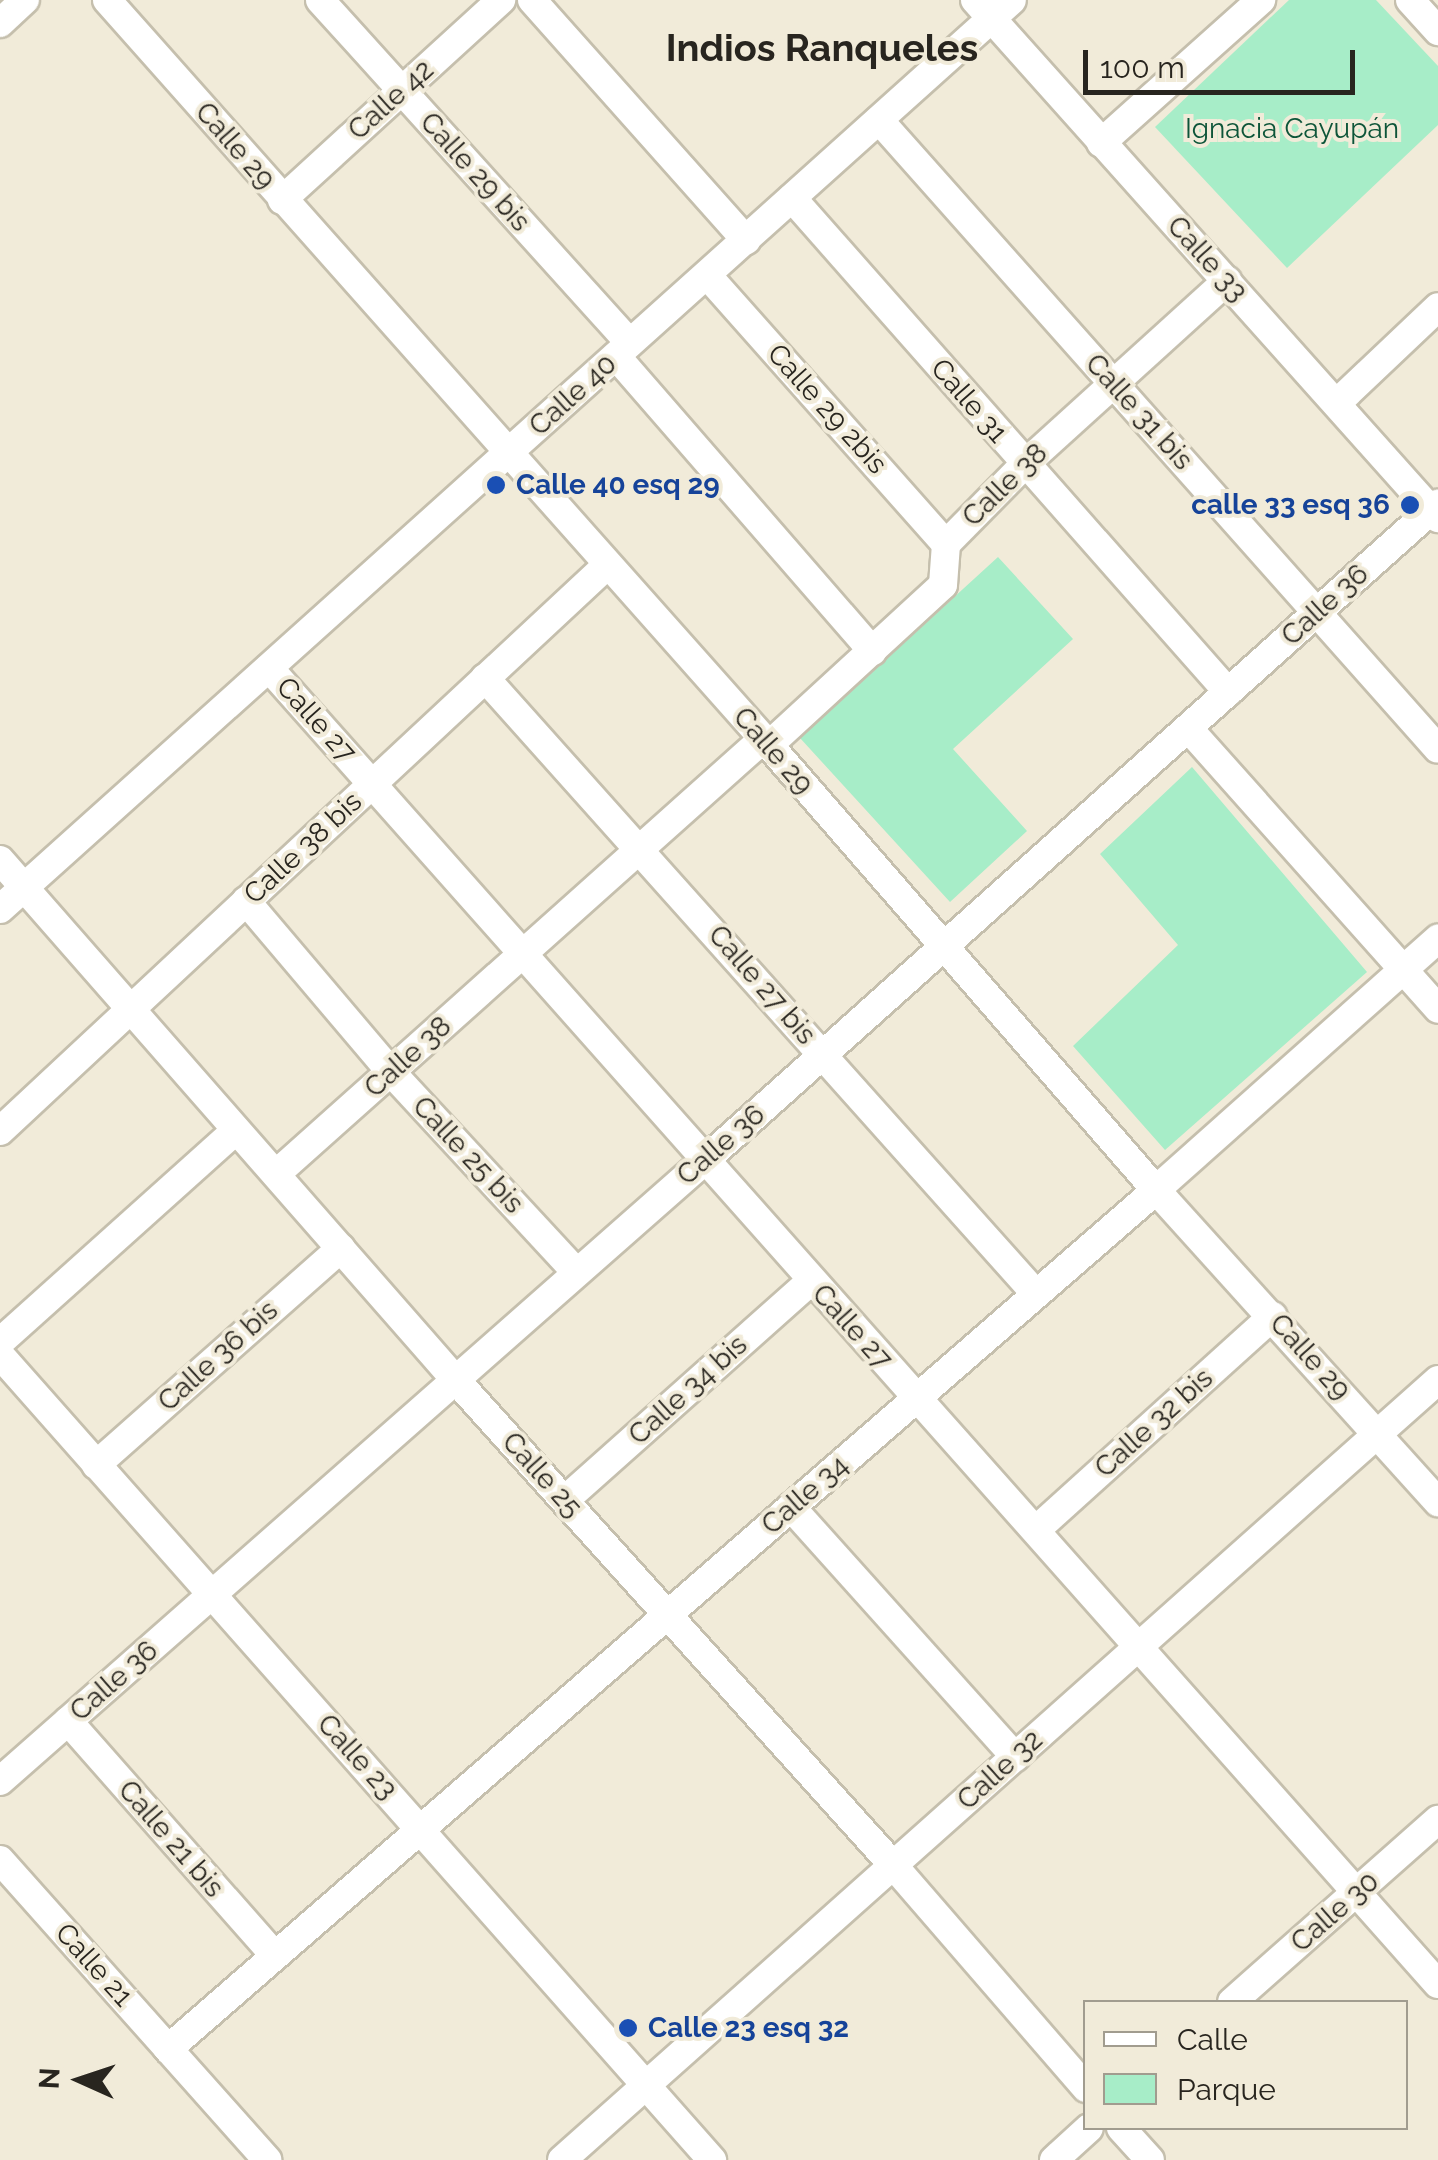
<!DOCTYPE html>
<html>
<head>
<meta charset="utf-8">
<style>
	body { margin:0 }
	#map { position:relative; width:1438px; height:2160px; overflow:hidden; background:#f1ebd9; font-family:Raleway,sans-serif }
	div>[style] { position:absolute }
	.green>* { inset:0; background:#a7edc8 }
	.roads { filter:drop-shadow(2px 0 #c5bfad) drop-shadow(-2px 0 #c5bfad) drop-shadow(0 2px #c5bfad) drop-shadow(0 -2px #c5bfad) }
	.minor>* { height:28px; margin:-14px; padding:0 14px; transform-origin:14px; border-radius:14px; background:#fff }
	.dots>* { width:28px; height:28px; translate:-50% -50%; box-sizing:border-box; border:5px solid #f1ebd9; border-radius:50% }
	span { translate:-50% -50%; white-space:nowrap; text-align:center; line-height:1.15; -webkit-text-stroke:8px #f1ebd9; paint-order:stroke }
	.street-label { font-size:28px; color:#28251f }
	.park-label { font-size:28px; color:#0d5539 }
	.transit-label { font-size:28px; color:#164399; font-weight:700 }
	.left { translate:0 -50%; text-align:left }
	.right { translate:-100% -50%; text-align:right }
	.district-label { font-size:38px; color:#28251f; font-weight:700 }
	.legend { position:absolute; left:1083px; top:2000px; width:325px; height:130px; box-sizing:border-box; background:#f1ebd9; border:2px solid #a19c8f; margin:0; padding:12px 18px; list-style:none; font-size:30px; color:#28251f }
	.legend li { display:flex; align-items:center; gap:20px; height:50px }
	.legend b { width:50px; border:2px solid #a19c8f }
	.north { position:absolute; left:30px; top:2030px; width:100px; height:100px; -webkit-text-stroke:8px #f1ebd9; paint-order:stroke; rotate:273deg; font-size:28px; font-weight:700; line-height:40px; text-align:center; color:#28251f }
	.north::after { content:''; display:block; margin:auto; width:35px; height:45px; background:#28251f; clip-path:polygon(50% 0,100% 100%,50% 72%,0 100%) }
	.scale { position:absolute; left:1083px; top:50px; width:272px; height:45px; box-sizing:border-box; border:5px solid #28251f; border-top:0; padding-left:12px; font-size:30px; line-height:35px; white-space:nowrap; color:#28251f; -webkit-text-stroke:8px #f1ebd9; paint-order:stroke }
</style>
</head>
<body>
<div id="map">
	<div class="green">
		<i style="clip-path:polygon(1289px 0,1376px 0,1438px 66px,1438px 125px,1287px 268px,1155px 127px)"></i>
		<i style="clip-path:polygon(998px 557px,1073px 639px,953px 749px,1027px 831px,950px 902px,800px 738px)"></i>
		<i style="clip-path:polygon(1192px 767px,1367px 972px,1165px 1150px,1073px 1046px,1178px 945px,1100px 854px)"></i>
	</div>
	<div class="roads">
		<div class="minor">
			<i style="left:107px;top:0;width:997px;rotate:48.38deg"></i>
			<i style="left:769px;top:745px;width:590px;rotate:48.99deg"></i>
			<i style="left:1156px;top:1190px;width:421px;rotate:47.9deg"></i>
			<i style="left:320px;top:0;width:462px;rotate:47.9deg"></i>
			<i style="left:532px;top:0;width:322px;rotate:48.3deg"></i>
			<i style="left:975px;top:0;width:695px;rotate:48.21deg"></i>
			<i style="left:1410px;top:0;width:42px;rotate:47.9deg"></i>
			<i style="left:0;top:23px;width:34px;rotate:-43deg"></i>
			<i style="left:879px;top:120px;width:841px;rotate:48.37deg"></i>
			<i style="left:1101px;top:143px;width:215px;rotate:-41.8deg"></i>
			<i style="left:792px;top:198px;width:659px;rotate:48.57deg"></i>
			<i style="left:282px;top:200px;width:297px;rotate:-42.4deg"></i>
			<i style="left:707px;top:275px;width:360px;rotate:48.4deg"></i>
			<i style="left:616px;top:356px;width:391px;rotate:49deg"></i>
			<i style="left:1337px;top:403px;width:139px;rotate:-43.5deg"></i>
			<i style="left:269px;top:668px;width:1760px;rotate:48.39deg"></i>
			<i style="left:485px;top:678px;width:826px;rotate:48.19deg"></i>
			<i style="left:1188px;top:728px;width:376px;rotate:48.3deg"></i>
			<i style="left:769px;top:745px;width:236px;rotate:-42.6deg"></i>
			<i style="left:943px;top:585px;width:41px;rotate:-85.8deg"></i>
			<i style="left:946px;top:544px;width:112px;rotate:-45.4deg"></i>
			<i style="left:1025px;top:464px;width:273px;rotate:-42.2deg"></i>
			<i style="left:0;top:860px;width:689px;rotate:48.77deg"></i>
			<i style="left:454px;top:1378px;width:656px;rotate:47.97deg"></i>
			<i style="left:893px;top:1865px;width:295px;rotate:49.1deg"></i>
			<i style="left:246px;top:901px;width:224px;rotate:49.7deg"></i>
			<i style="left:391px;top:1072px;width:271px;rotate:47.2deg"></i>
			<i style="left:0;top:909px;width:1360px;rotate:-41.93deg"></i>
			<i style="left:0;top:1131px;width:829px;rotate:-42.99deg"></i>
			<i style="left:276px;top:1174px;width:653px;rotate:-41.77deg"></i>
			<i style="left:0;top:1342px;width:317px;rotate:-41.9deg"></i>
			<i style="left:0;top:1355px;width:1075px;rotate:48.51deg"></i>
			<i style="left:96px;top:1465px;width:327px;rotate:-41.5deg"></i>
			<i style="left:565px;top:1500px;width:329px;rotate:-41.7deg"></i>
			<i style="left:791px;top:1507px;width:336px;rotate:48.1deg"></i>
			<i style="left:1036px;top:1530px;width:319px;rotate:-42.1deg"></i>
			<i style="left:68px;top:1721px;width:313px;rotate:48.6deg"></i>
			<i style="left:0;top:1781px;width:937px;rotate:-41.36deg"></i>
			<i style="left:703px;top:1162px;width:987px;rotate:-41.84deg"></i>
			<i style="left:0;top:1860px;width:402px;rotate:48.3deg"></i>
			<i style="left:1232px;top:2002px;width:275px;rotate:-41.5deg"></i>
			<i style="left:168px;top:2049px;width:1309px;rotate:-41deg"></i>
			<i style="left:1156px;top:1190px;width:378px;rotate:-41.7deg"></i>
			<i style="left:1121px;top:2128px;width:43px;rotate:47.8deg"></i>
			<i style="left:562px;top:2160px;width:1173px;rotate:-41.68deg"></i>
			<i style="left:1054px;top:2160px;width:47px;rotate:-42.4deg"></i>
		</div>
	</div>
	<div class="dots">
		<i style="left:496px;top:485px;background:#1a4fb4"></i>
		<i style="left:1410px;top:505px;background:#1a4fb4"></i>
		<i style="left:628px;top:2028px;background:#1a4fb4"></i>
	</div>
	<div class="street-label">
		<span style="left:391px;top:100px;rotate:-42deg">Calle 42</span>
		<span style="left:235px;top:146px;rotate:49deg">Calle 29</span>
		<span style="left:475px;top:172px;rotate:48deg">Calle 29 bis</span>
		<span style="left:1207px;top:259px;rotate:48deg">Calle 33</span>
		<span style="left:573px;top:395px;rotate:-42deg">Calle 40</span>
		<span style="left:969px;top:401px;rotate:49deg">Calle 31</span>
		<span style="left:827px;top:409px;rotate:48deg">Calle 29 2bis</span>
		<span style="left:1139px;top:412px;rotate:48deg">Calle 31 bis</span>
		<span style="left:1005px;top:485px;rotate:-44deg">Calle 38</span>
		<span style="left:1325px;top:605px;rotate:-42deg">Calle 36</span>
		<span style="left:316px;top:720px;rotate:48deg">Calle 27</span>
		<span style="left:773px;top:751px;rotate:49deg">Calle 29</span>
		<span style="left:303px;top:848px;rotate:-43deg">Calle 38 bis</span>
		<span style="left:762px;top:985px;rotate:49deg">Calle 27 bis</span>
		<span style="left:408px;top:1057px;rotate:-42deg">Calle 38</span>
		<span style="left:721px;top:1145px;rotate:-41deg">Calle 36</span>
		<span style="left:468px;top:1155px;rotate:47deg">Calle 25 bis</span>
		<span style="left:852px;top:1327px;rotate:48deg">Calle 27</span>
		<span style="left:218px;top:1356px;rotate:-42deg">Calle 36 bis</span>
		<span style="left:1310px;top:1357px;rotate:48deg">Calle 29</span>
		<span style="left:688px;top:1390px;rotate:-42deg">Calle 34 bis</span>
		<span style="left:1154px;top:1423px;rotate:-42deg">Calle 32 bis</span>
		<span style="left:542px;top:1475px;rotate:48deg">Calle 25</span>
		<span style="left:805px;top:1495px;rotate:-41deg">Calle 34</span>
		<span style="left:114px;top:1681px;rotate:-41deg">Calle 36</span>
		<span style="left:357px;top:1757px;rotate:48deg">Calle 23</span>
		<span style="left:1000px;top:1770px;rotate:-42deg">Calle 32</span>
		<span style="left:171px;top:1839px;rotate:49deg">Calle 21 bis</span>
		<span style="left:1335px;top:1912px;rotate:-41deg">Calle 30</span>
		<span style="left:94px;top:1965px;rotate:48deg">Calle 21</span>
	</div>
	<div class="park-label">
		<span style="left:1292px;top:129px">Ignacia Cayupán</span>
	</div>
	<div class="transit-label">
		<span class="left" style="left:516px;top:485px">Calle 40 esq 29</span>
		<span class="right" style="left:1390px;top:505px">calle 33 esq 36</span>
		<span class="left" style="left:648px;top:2028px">Calle 23 esq 32</span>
	</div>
	<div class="district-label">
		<span style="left:822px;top:48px">Indios Ranqueles</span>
	</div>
	<ul class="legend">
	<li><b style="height:12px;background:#fff"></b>Calle</li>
	<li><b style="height:28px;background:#a7edc8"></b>Parque</li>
	</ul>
	<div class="north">N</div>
	<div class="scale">100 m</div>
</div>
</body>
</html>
